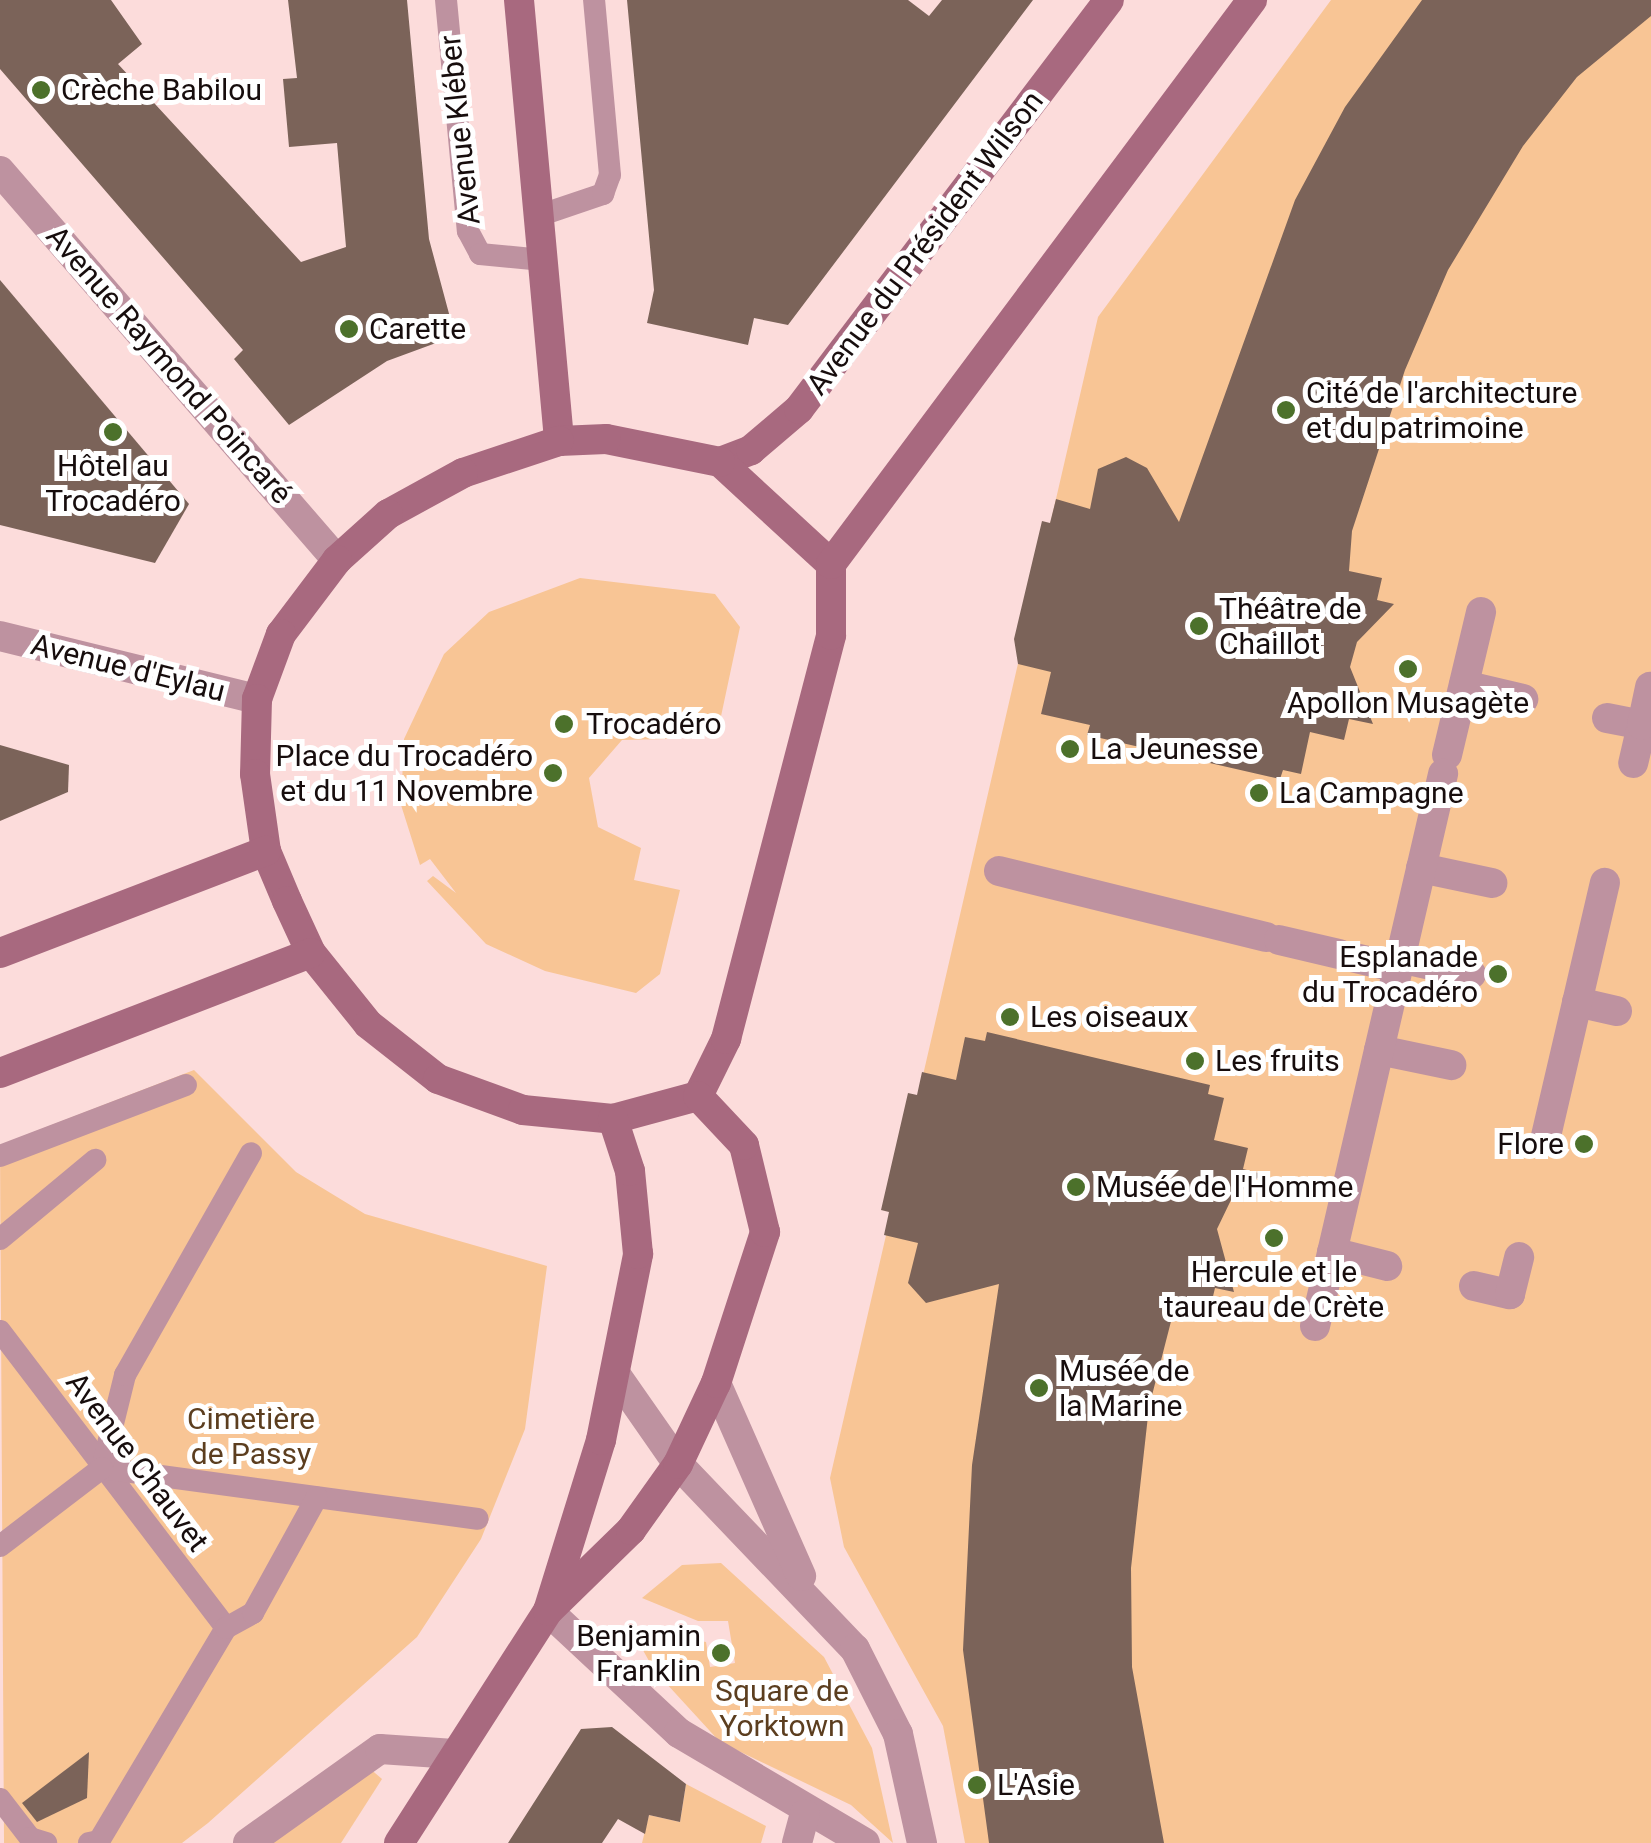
<!DOCTYPE html>
<html>
<head>
<meta charset="utf-8">
<style>
	body { margin:0 }
	#map { position:relative; width:1651px; height:1843px; overflow:hidden; background:#fcdcdb; font-family:Roboto,sans-serif }
	div>[style] { position:absolute }
	.green>* { inset:0; background:#f8c595 }
	.building>* { inset:0; background:#7b6359 }
	.service>* { height:22px; margin:-11px; padding:0 11px; transform-origin:11px; border-radius:11px; background:#be92a0 }
	.pedestrian>* { height:30px; margin:-15px; padding:0 15px; transform-origin:15px; border-radius:15px; background:#be92a0 }
	.minor>* { height:30px; margin:-15px; padding:0 15px; transform-origin:15px; border-radius:15px; background:#be92a0 }
	.tertiary>* { height:30px; margin:-15px; padding:0 15px; transform-origin:15px; border-radius:15px; background:#be92a0 }
	.secondary>* { height:30px; margin:-15px; padding:0 15px; transform-origin:15px; border-radius:15px; background:#a8697f }
	.dots>* { width:28px; height:28px; translate:-50% -50%; box-sizing:border-box; border:5px solid #fff; border-radius:50% }
	span { translate:-50% -50%; white-space:nowrap; text-align:center; line-height:1.15; -webkit-text-stroke:10px #fff; paint-order:stroke }
	.poi-label { font-size:30px; color:#170d0d }
	.left { translate:0 -50%; text-align:left }
	.right { translate:-100% -50%; text-align:right }
	.street-label { font-size:30px; color:#170d0d }
	.park-label { font-size:30px; color:#5c3e1f }
</style>
</head>
<body>
<div id="map">
	<div class="green">
		<i style="clip-path:polygon(1331px 0,1651px 0,1651px 1843px,965px 1843px,943px 1726px,844px 1547px,830px 1478px,1098px 317px)"></i>
		<i style="clip-path:polygon(580px 578px,715px 594px,740px 627px,720px 721px,674px 710px,667px 739px,622px 740px,589px 778px,598px 827px,641px 848px,634px 880px,680px 890px,660px 974px,636px 993px,545px 971px,486px 944px,427px 881px,433px 876px,456px 893px,430px 859px,420px 865px,401px 805px,404px 739px,444px 654px,489px 612px)"></i>
		<i style="clip-path:polygon(194px 1070px,296px 1172px,365px 1214px,547px 1266px,525px 1429px,481px 1539px,417px 1637px,208px 1823px,182px 1843px,4px 1843px,0 1145px)"></i>
		<i style="clip-path:polygon(721px 1563px,824px 1657px,872px 1748px,893px 1843px,851px 1805px,720px 1742px,654px 1670px,639px 1643px,654px 1633px,706px 1642px,710px 1667px,735px 1663px,728px 1621px,698px 1621px,642px 1598px,682px 1565px)"></i>
		<i style="clip-path:polygon(368px 1767px,382px 1779px,341px 1843px,267px 1843px)"></i>
		<i style="clip-path:polygon(686px 1784px,766px 1826px,761px 1843px,642px 1843px,649px 1815px,680px 1822px)"></i>
	</div>
	<div class="building">
		<i style="clip-path:polygon(0 0,111px 0,142px 44px,118px 64px,301px 262px,346px 247px,337px 143px,289px 147px,283px 79px,297px 78px,288px 0,407px 0,429px 239px,455px 336px,387px 361px,289px 425px,234px 359px,243px 350px,0 69px)"></i>
		<i style="clip-path:polygon(627px 0,908px 0,929px 16px,942px 0,1033px 0,788px 325px,754px 318px,748px 345px,647px 323px,654px 290px)"></i>
		<i style="clip-path:polygon(1422px 0,1651px 0,1651px 16px,1577px 77px,1523px 146px,1448px 270px,1405px 370px,1352px 531px,1349px 571px,1382px 578px,1377px 600px,1394px 604px,1357px 642px,1350px 667px,1373px 724px,1349px 719px,1344px 740px,1310px 732px,1301px 774px,1283px 770px,1280px 779px,1087px 735px,1090px 725px,1041px 714px,1051px 672px,1018px 664px,1014px 639px,1042px 521px,1050px 523px,1056px 499px,1090px 509px,1098px 469px,1126px 457px,1147px 468px,1179px 522px,1295px 200px,1345px 107px)"></i>
		<i style="clip-path:polygon(0 280px,189px 504px,155px 563px,0 525px)"></i>
		<i style="clip-path:polygon(0 745px,69px 765px,68px 792px,0 821px)"></i>
		<i style="clip-path:polygon(987px 1032px,1210px 1085px,1208px 1094px,1224px 1098px,1214px 1140px,1248px 1148px,1243px 1169px,1262px 1174px,1231px 1200px,1217px 1229px,1234px 1292px,1215px 1288px,1210px 1309px,1176px 1302px,1149px 1407px,1131px 1568px,1132px 1667px,1164px 1843px,989px 1843px,963px 1650px,972px 1465px,999px 1284px,926px 1303px,908px 1283px,918px 1243px,884px 1235px,889px 1212px,881px 1210px,908px 1093px,917px 1095px,922px 1072px,956px 1080px,965px 1037px,985px 1041px)"></i>
		<i style="clip-path:polygon(612px 1727px,686px 1784px,680px 1822px,649px 1815px,645px 1834px,618px 1819px,602px 1843px,508px 1843px,581px 1729px)"></i>
		<i style="clip-path:polygon(89px 1752px,87px 1798px,37px 1822px,22px 1803px)"></i>
	</div>
	<div class="service">
		<i style="left:446px;top:0;width:232px;rotate:84.6deg"></i>
		<i style="left:468px;top:231px;width:26px;rotate:62deg"></i>
		<i style="left:480px;top:254px;width:63px;rotate:5.4deg"></i>
		<i style="left:538px;top:216px;width:69px;rotate:-18.7deg"></i>
		<i style="left:603px;top:194px;width:20px;rotate:-70deg"></i>
		<i style="left:610px;top:175px;width:176px;rotate:-95.2deg"></i>
		<i style="left:0;top:1156px;width:199px;rotate:-20.9deg"></i>
		<i style="left:0;top:1239px;width:124px;rotate:-39.7deg"></i>
		<i style="left:0;top:1331px;width:373px;rotate:52.7deg"></i>
		<i style="left:102px;top:1468px;width:379px;rotate:7.7deg"></i>
		<i style="left:102px;top:1468px;width:96px;rotate:-76.1deg"></i>
		<i style="left:125px;top:1375px;width:255px;rotate:-60.4deg"></i>
		<i style="left:0;top:1546px;width:128px;rotate:-37.4deg"></i>
		<i style="left:0;top:1799px;width:49px;rotate:52.4deg"></i>
		<i style="left:30px;top:1838px;width:17px;rotate:17deg"></i>
		<i style="left:89px;top:1843px;width:10px;rotate:-11deg"></i>
		<i style="left:99px;top:1841px;width:248px;rotate:-59.2deg"></i>
		<i style="left:226px;top:1628px;width:31px;rotate:-29deg"></i>
		<i style="left:253px;top:1613px;width:132px;rotate:-61.1deg"></i>
	</div>
	<div class="pedestrian">
		<i style="left:1464px;top:685px;width:61px;rotate:13.3deg"></i>
		<i style="left:1607px;top:718px;width:36px;rotate:11deg"></i>
		<i style="left:1642px;top:725px;width:39px;rotate:103deg"></i>
		<i style="left:1642px;top:725px;width:39px;rotate:-78deg"></i>
		<i style="left:1447px;top:755px;width:147px;rotate:-76.6deg"></i>
		<i style="left:1421px;top:868px;width:73px;rotate:11.9deg"></i>
		<i style="left:999px;top:871px;width:275px;rotate:13.9deg"></i>
		<i style="left:1279px;top:940px;width:62px;rotate:13.1deg"></i>
		<i style="left:1351px;top:957px;width:48px;rotate:13.2deg"></i>
		<i style="left:1400px;top:958px;width:73px;rotate:12.7deg"></i>
		<i style="left:1577px;top:1002px;width:41px;rotate:12.7deg"></i>
		<i style="left:1379px;top:1050px;width:74px;rotate:11.8deg"></i>
		<i style="left:1546px;top:1136px;width:260px;rotate:-76.9deg"></i>
		<i style="left:1332px;top:1252px;width:57px;rotate:14.3deg"></i>
		<i style="left:1474px;top:1286px;width:37px;rotate:13deg"></i>
		<i style="left:1510px;top:1294px;width:38px;rotate:-76deg"></i>
		<i style="left:1315px;top:1326px;width:567px;rotate:-76.94deg"></i>
	</div>
	<div class="minor">
		<i style="left:616px;top:1375px;width:108px;rotate:55.1deg"></i>
		<i style="left:678px;top:1464px;width:256px;rotate:46.3deg"></i>
		<i style="left:855px;top:1649px;width:95px;rotate:63.2deg"></i>
		<i style="left:898px;top:1734px;width:112px;rotate:77.6deg"></i>
		<i style="left:716px;top:1383px;width:211px;rotate:66.2deg"></i>
		<i style="left:548px;top:1611px;width:179px;rotate:43deg"></i>
		<i style="left:679px;top:1733px;width:216px;rotate:30.6deg"></i>
		<i style="left:248px;top:1843px;width:162px;rotate:-35.5deg"></i>
		<i style="left:380px;top:1749px;width:74px;rotate:3.9deg"></i>
		<i style="left:797px;top:1843px;width:30px;rotate:-75deg"></i>
	</div>
	<div class="tertiary">
		<i style="left:0;top:171px;width:515px;rotate:49.1deg"></i>
		<i style="left:0;top:636px;width:265px;rotate:13.8deg"></i>
	</div>
	<div class="secondary">
		<i style="left:519px;top:0;width:443px;rotate:84.8deg"></i>
		<i style="left:720px;top:462px;width:33px;rotate:-21deg"></i>
		<i style="left:751px;top:450px;width:63px;rotate:-40.5deg"></i>
		<i style="left:799px;top:409px;width:513px;rotate:-52.84deg"></i>
		<i style="left:831px;top:564px;width:151px;rotate:-137.4deg"></i>
		<i style="left:720px;top:462px;width:116px;rotate:-168.6deg"></i>
		<i style="left:606px;top:439px;width:47px;rotate:177.6deg"></i>
		<i style="left:559px;top:441px;width:101px;rotate:161.6deg"></i>
		<i style="left:463px;top:473px;width:85px;rotate:151.3deg"></i>
		<i style="left:388px;top:514px;width:69px;rotate:138deg"></i>
		<i style="left:337px;top:560px;width:93px;rotate:127.1deg"></i>
		<i style="left:281px;top:634px;width:69px;rotate:110.3deg"></i>
		<i style="left:257px;top:699px;width:75px;rotate:91.5deg"></i>
		<i style="left:255px;top:774px;width:78px;rotate:81.9deg"></i>
		<i style="left:266px;top:851px;width:54px;rotate:67.2deg"></i>
		<i style="left:287px;top:901px;width:57px;rotate:65.2deg"></i>
		<i style="left:311px;top:953px;width:91px;rotate:51.2deg"></i>
		<i style="left:368px;top:1024px;width:89px;rotate:38.2deg"></i>
		<i style="left:438px;top:1079px;width:90px;rotate:20deg"></i>
		<i style="left:523px;top:1110px;width:90px;rotate:5.7deg"></i>
		<i style="left:613px;top:1119px;width:88px;rotate:-15.1deg"></i>
		<i style="left:698px;top:1096px;width:64px;rotate:-63.8deg"></i>
		<i style="left:726px;top:1039px;width:417px;rotate:-75.4deg"></i>
		<i style="left:831px;top:635px;width:71px;rotate:-90deg"></i>
		<i style="left:831px;top:564px;width:704px;rotate:-53.26deg"></i>
		<i style="left:0;top:953px;width:285px;rotate:-21deg"></i>
		<i style="left:0;top:1073px;width:333px;rotate:-21.1deg"></i>
		<i style="left:549px;top:1608px;width:176px;rotate:-72.8deg"></i>
		<i style="left:601px;top:1440px;width:190px;rotate:-78.7deg"></i>
		<i style="left:638px;top:1254px;width:83px;rotate:-95.5deg"></i>
		<i style="left:630px;top:1171px;width:55px;rotate:-108.1deg"></i>
		<i style="left:399px;top:1843px;width:276px;rotate:-57.3deg"></i>
		<i style="left:548px;top:1611px;width:116px;rotate:-44.3deg"></i>
		<i style="left:631px;top:1530px;width:81px;rotate:-54.5deg"></i>
		<i style="left:678px;top:1464px;width:89px;rotate:-64.9deg"></i>
		<i style="left:716px;top:1383px;width:159px;rotate:-72deg"></i>
		<i style="left:765px;top:1232px;width:89px;rotate:-103.6deg"></i>
		<i style="left:744px;top:1145px;width:67px;rotate:-133.2deg"></i>
	</div>
	<div class="dots">
		<i style="left:41px;top:90px;background:#4c712b"></i>
		<i style="left:349px;top:329px;background:#4c712b"></i>
		<i style="left:1286px;top:410px;background:#4c712b"></i>
		<i style="left:113px;top:432px;background:#4c712b"></i>
		<i style="left:1199px;top:626px;background:#4c712b"></i>
		<i style="left:1408px;top:669px;background:#4c712b"></i>
		<i style="left:564px;top:724px;background:#4c712b"></i>
		<i style="left:1070px;top:749px;background:#4c712b"></i>
		<i style="left:553px;top:773px;background:#4c712b"></i>
		<i style="left:1259px;top:793px;background:#4c712b"></i>
		<i style="left:1498px;top:974px;background:#4c712b"></i>
		<i style="left:1010px;top:1017px;background:#4c712b"></i>
		<i style="left:1195px;top:1061px;background:#4c712b"></i>
		<i style="left:1584px;top:1144px;background:#4c712b"></i>
		<i style="left:1076px;top:1187px;background:#4c712b"></i>
		<i style="left:1274px;top:1238px;background:#4c712b"></i>
		<i style="left:1039px;top:1388px;background:#4c712b"></i>
		<i style="left:721px;top:1653px;background:#4c712b"></i>
		<i style="left:977px;top:1785px;background:#4c712b"></i>
	</div>
	<div class="poi-label">
		<span class="left" style="left:61px;top:90px">Crèche Babilou</span>
		<span class="left" style="left:369px;top:329px">Carette</span>
		<span class="left" style="left:1306px;top:410px">Cité de l'architecture<br>et du patrimoine</span>
		<span style="left:113px;top:483px">Hôtel au<br>Trocadéro</span>
		<span class="left" style="left:1219px;top:626px">Théâtre de<br>Chaillot</span>
		<span style="left:1408px;top:703px">Apollon Musagète</span>
		<span class="left" style="left:586px;top:724px">Trocadéro</span>
		<span class="left" style="left:1090px;top:749px">La Jeunesse</span>
		<span class="right" style="left:533px;top:773px">Place du Trocadéro<br>et du 11 Novembre</span>
		<span class="left" style="left:1279px;top:793px">La Campagne</span>
		<span class="right" style="left:1478px;top:974px">Esplanade<br>du Trocadéro</span>
		<span class="left" style="left:1030px;top:1017px">Les oiseaux</span>
		<span class="left" style="left:1215px;top:1061px">Les fruits</span>
		<span class="right" style="left:1564px;top:1144px">Flore</span>
		<span class="left" style="left:1096px;top:1187px">Musée de l'Homme</span>
		<span style="left:1274px;top:1289px">Hercule et le<br>taureau de Crète</span>
		<span class="left" style="left:1059px;top:1388px">Musée de<br>la Marine</span>
		<span class="right" style="left:701px;top:1653px">Benjamin<br>Franklin</span>
		<span class="left" style="left:997px;top:1785px">L'Asie</span>
	</div>
	<div class="street-label">
		<span style="left:460px;top:130px;rotate:-96deg">Avenue Kléber</span>
		<span style="left:925px;top:243px;rotate:-53deg">Avenue du Président Wilson</span>
		<span style="left:169px;top:365px;rotate:49deg">Avenue Raymond Poincaré</span>
		<span style="left:128px;top:668px;rotate:14deg">Avenue d'Eylau</span>
		<span style="left:137px;top:1462px;rotate:53deg">Avenue Chauvet</span>
	</div>
	<div class="park-label">
		<span style="left:251px;top:1436px">Cimetière<br>de Passy</span>
		<span style="left:782px;top:1708px">Square de<br>Yorktown</span>
	</div>
</div>
</body>
</html>
